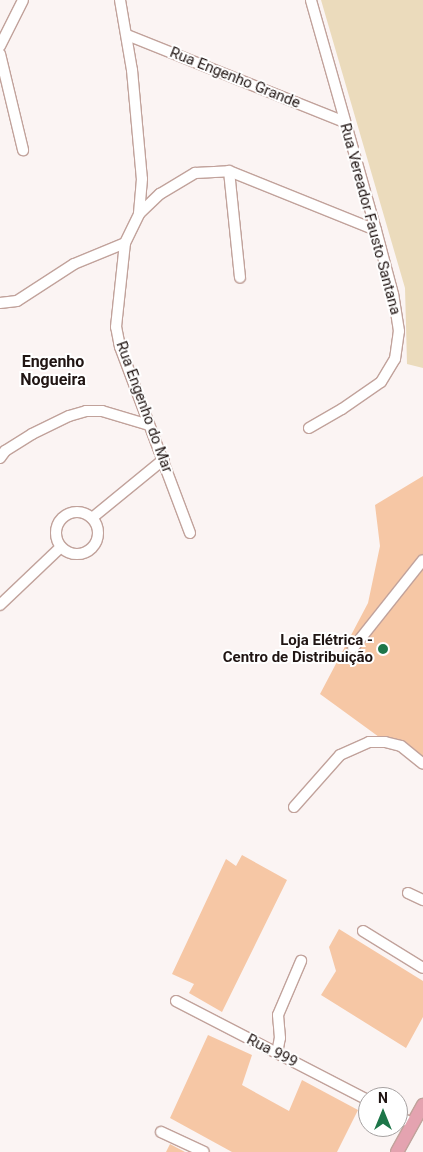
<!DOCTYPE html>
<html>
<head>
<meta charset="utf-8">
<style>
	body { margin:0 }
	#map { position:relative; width:423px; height:1152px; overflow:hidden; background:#fbf4f3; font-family:Roboto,sans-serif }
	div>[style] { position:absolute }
	.green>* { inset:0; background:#ebdbbc }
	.building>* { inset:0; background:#f6c7a5 }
	.roads { filter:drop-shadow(1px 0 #c1a29b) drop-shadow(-1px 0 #c1a29b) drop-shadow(0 1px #c1a29b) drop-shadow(0 -1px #c1a29b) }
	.minor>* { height:10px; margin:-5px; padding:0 5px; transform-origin:5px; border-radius:5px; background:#fff }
	.minor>.ring { margin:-5px; padding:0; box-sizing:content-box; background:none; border:10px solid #fff; border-radius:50% }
	.major>* { height:12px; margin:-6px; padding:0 6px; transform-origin:6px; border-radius:6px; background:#e4a3b0 }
	.dots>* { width:14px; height:14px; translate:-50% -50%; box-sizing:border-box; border:2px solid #fff; border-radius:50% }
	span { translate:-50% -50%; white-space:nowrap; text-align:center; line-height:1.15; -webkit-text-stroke:4px #fff; paint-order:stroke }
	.street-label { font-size:15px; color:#201513 }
	.poi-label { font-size:15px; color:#201513; font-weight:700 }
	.right { translate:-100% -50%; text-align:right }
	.neighbourhood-label { font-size:16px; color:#201513; font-weight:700 }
	.north { position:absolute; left:358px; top:1087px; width:50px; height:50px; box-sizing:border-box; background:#fff; border:1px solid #a6a1a1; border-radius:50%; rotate:0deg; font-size:14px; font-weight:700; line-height:20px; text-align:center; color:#201513 }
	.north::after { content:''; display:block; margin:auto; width:18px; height:22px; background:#1d7649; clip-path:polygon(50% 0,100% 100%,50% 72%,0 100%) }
</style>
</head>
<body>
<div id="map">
	<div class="green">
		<i style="clip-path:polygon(321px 0,423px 0,423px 368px,407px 364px,405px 288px)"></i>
	</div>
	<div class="building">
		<i style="clip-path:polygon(423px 476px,423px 769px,320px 694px,368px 603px,380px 546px,375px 505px)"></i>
		<i style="clip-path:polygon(242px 855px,287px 880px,222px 1012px,189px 993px,194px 984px,172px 974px,226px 859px,236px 866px)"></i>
		<i style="clip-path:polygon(339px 929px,423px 981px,423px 1017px,406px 1048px,321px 995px,336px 971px,329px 947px)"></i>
		<i style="clip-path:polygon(208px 1035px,252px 1055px,242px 1085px,289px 1111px,302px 1080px,358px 1110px,337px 1152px,232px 1152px,170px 1118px)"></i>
		<i style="clip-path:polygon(170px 1144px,185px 1152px,166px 1152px)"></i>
	</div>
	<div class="roads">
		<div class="minor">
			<i style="left:120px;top:0;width:71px;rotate:80.3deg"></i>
			<i style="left:132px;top:70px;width:109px;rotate:84.8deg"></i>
			<i style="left:142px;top:179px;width:35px;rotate:95deg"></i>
			<i style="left:127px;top:35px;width:234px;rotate:21.8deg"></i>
			<i style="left:0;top:46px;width:51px;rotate:-63.4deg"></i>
			<i style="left:0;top:54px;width:99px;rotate:76.5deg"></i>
			<i style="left:229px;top:171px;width:107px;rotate:84.1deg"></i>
			<i style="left:0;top:303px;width:17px;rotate:-7deg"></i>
			<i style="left:17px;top:301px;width:68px;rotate:-33deg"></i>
			<i style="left:74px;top:264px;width:55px;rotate:-22.4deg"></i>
			<i style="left:309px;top:428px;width:38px;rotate:-30deg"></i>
			<i style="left:342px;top:409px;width:47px;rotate:-34.7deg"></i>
			<i style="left:381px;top:382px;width:27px;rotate:-59deg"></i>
			<i style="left:395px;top:359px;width:28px;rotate:-82deg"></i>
			<i style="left:399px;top:331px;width:37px;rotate:-99deg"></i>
			<i style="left:393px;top:294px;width:66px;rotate:-104.9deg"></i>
			<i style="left:376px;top:230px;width:239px;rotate:-105.8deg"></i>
			<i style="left:0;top:458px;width:9px;rotate:-54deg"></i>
			<i style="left:5px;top:451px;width:32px;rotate:-32deg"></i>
			<i style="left:32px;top:434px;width:41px;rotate:-25.9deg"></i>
			<i style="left:69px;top:416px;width:18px;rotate:-16deg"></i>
			<i style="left:86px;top:411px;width:16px"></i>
			<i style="left:102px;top:411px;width:49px;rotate:16.6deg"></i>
			<i class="ring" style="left:56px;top:512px;width:32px;height:32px"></i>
			<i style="left:92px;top:518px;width:93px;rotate:-39.3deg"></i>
			<i style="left:190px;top:533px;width:199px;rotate:-110.6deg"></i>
			<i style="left:120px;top:347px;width:20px;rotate:-101deg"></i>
			<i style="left:116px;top:327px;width:84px;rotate:-83.9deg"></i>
			<i style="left:125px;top:243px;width:32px;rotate:-64deg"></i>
			<i style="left:139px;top:214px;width:29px;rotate:-44deg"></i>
			<i style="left:160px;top:194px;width:41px;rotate:-31deg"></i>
			<i style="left:195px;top:173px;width:34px;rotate:-3deg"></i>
			<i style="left:229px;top:171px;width:158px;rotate:21.9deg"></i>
			<i style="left:0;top:605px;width:84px;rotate:-43.6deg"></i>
			<i style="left:353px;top:648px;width:112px;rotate:-51.5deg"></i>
			<i style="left:294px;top:807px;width:69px;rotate:-48.5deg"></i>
			<i style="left:340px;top:755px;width:32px;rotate:-24deg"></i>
			<i style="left:369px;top:742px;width:16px"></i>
			<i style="left:385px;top:742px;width:16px;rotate:14deg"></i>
			<i style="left:401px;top:746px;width:28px;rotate:39deg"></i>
			<i style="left:408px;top:893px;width:17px;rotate:25deg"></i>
			<i style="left:363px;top:931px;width:70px;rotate:31.7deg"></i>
			<i style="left:176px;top:1001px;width:216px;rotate:27.3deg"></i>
			<i style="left:277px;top:1053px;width:15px;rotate:-79deg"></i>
			<i style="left:280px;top:1038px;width:23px;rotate:-95deg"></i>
			<i style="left:278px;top:1015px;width:59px;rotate:-66.9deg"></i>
			<i style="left:398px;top:1116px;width:17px;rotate:28deg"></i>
			<i style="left:161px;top:1132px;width:47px;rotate:24.9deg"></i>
		</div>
		<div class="major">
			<i style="left:397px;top:1152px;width:54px;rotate:-61deg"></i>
		</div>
	</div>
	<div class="dots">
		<i style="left:383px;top:649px;background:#1d7649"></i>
	</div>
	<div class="street-label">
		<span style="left:235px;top:78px;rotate:22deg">Rua Engenho Grande</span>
		<span style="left:370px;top:219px;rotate:75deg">Rua Vereador Fausto Santana</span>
		<span style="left:144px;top:407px;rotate:70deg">Rua Engenho do Mar</span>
		<span style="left:272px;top:1051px;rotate:27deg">Rua 999</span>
	</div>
	<div class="poi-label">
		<span class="right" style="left:373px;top:649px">Loja Elétrica -<br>Centro de Distribuição</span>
	</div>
	<div class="neighbourhood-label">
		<span style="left:53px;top:371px">Engenho<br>Nogueira</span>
	</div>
	<div class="north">N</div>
</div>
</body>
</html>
